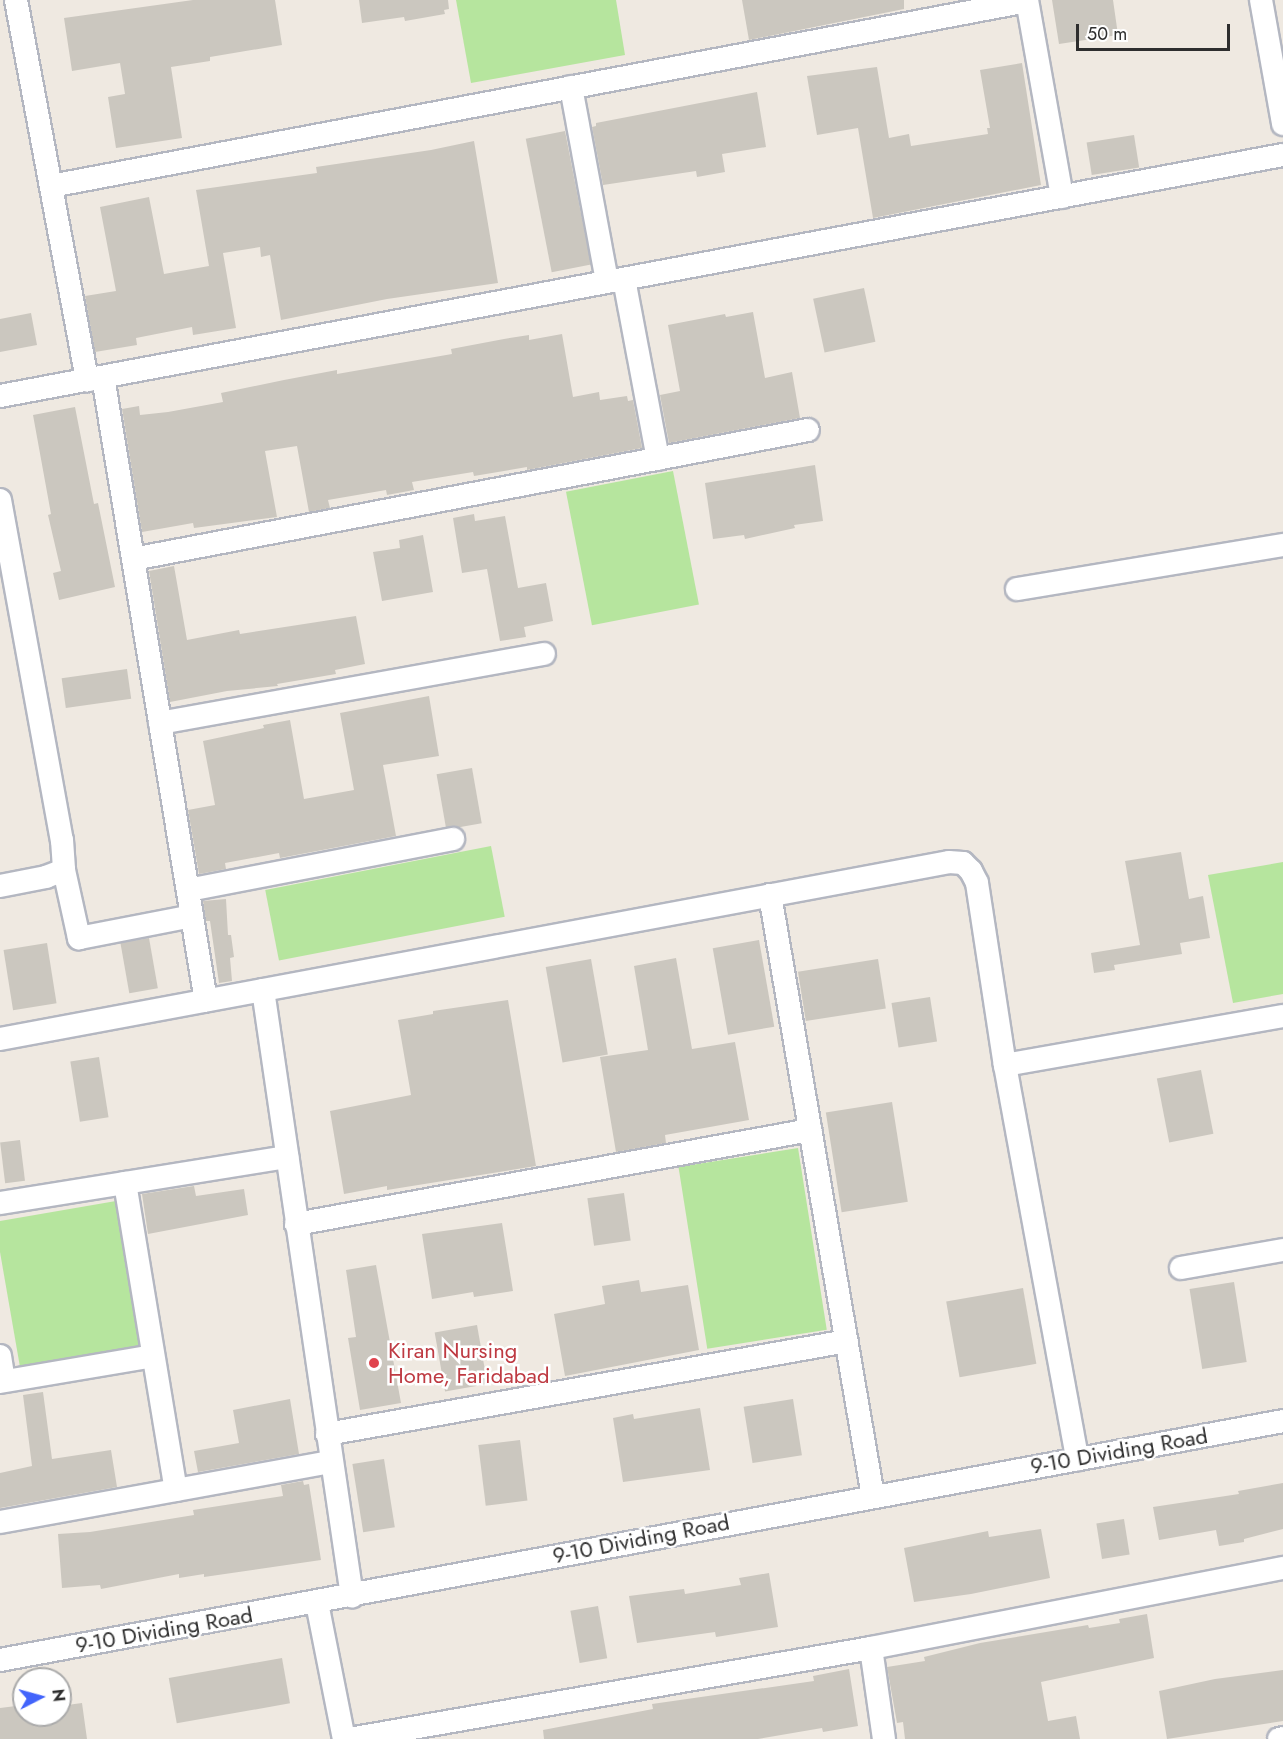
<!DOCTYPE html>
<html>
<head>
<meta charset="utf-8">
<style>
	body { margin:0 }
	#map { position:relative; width:1283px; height:1739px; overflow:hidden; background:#efe9e1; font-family:Jost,sans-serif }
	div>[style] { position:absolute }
	.green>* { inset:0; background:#b6e59e; transform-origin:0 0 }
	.building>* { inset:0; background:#cbc7bf; transform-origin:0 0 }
	.roads { filter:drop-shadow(2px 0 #b4b7c1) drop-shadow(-2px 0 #b4b7c1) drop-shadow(0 2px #b4b7c1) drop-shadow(0 -2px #b4b7c1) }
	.minor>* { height:22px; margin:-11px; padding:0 11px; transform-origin:11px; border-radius:11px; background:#fff }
	.dots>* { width:16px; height:16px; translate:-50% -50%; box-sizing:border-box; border:3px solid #fff; border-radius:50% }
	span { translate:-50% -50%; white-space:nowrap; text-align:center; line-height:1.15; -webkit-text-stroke:5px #fff; paint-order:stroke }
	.health-label { font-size:22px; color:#be3a42 }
	.left { translate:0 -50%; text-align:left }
	.street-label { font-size:22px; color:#2e2e2e }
	.north { position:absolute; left:12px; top:1667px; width:60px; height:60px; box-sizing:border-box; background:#fff; border:2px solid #ababab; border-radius:50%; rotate:84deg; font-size:16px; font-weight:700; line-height:24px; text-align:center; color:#2e2e2e }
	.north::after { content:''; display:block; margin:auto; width:21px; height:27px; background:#4264fb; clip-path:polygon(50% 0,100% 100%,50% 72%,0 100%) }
	.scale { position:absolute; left:1076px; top:24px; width:154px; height:27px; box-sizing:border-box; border:3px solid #2e2e2e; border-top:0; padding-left:8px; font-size:18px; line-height:21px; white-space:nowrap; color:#2e2e2e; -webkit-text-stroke:4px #fff; paint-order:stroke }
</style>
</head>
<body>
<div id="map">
	<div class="green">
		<i style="clip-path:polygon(456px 0,616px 0,625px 55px,471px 83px)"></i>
		<i style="left:673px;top:471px;width:136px;height:109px;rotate:79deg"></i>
		<i style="left:491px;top:846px;width:72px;height:230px;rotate:79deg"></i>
		<i style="clip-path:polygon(1283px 862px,1283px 994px,1233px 1003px,1208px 875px)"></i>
		<i style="left:798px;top:1148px;width:184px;height:121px;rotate:81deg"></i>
		<i style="clip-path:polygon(116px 1201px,141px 1346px,20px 1367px,0 1252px,0 1221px)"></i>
	</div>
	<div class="building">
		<i style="clip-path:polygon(193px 0,275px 0,282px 45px,210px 57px,210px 61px,171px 67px,182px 138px,116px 148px,108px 97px,125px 94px,120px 63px,72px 71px,64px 18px)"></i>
		<i style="clip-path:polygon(359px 0,448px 0,449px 9px,444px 10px,445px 14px,405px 21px,404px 17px,362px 23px)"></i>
		<i style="clip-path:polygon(742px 0,904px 0,904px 9px,749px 40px)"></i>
		<i style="clip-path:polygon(1052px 0,1113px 0,1118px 35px,1059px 44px)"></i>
		<i style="clip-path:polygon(1022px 63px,1041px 185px,873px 218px,858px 128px,817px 135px,807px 76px,877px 67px,889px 138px,909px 134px,911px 146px,988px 134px,987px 128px,990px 128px,980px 70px)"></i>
		<i style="clip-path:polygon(757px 92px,766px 147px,722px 154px,725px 172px,697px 177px,696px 171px,603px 185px,592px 127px,596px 126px,596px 123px)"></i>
		<i style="left:565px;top:131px;width:136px;height:40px;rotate:79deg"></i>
		<i style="left:1134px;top:135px;width:33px;height:48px;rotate:81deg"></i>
		<i style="clip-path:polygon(474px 141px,498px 283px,387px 299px,281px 320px,270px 255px,261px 257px,260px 247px,223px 253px,236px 328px,193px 335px,192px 327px,136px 338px,137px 345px,95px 352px,85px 296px,116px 291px,100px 207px,149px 197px,164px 274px,209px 266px,196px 190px,317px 173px,316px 167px,431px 150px)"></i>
		<i style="left:864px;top:288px;width:55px;height:52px;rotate:78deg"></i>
		<i style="clip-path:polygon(753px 312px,765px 378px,792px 372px,800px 418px,669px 443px,660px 395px,680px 391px,668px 325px,725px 314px,726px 317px)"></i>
		<i style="clip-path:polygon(31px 313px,37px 345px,0 352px,0 319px)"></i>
		<i style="clip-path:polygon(562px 334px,573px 397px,599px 392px,600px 400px,627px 396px,628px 401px,633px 400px,642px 448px,527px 470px,527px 467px,474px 476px,473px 472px,412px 482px,414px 490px,387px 495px,386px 490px,328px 500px,330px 508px,309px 512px,297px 446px,265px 451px,277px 517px,194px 528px,193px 523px,142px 532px,122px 409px,139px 406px,140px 415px,168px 412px,223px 402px,221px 393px,284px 380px,337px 370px,337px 374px,452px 354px,451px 349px,504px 339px,529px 335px,529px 340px)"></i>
		<i style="clip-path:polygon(75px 407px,94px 504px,98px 503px,115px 587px,59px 600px,53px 573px,61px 571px,48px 515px,51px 514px,33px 415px)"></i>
		<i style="clip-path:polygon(815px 465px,823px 521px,794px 525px,795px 528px,745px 539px,744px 535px,713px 539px,705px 483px)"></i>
		<i style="clip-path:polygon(474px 514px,475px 521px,505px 516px,518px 588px,546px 583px,553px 621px,524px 627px,526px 637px,500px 641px,487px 569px,462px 573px,453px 518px)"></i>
		<i style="clip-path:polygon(423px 535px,433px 592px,382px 601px,373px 552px,400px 548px,399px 540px)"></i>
		<i style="clip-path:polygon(174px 566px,187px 640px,239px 630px,240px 634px,356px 616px,365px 664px,335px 670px,336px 674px,277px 684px,278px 686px,227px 691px,170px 702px,149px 571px)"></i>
		<i style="left:127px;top:669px;width:30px;height:66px;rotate:82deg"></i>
		<i style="clip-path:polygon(429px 696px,439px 756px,383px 765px,396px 836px,280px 858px,279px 853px,225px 863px,226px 869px,199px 874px,188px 810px,215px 805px,203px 741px,264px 728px,263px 725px,290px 720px,304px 799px,354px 790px,340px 713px)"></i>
		<i style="left:472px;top:768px;width:56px;height:36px;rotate:80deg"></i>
		<i style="clip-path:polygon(1181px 852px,1189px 899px,1203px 896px,1210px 938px,1180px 943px,1182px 954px,1114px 965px,1115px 970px,1094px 973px,1091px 953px,1140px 945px,1125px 861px)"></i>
		<i style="clip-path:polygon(226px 899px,228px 935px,231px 935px,234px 957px,230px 958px,232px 981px,219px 983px,210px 921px,206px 921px,203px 901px)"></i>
		<i style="left:149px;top:938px;width:51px;height:29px;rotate:80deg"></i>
		<i style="left:759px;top:940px;width:88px;height:47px;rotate:80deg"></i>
		<i style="left:47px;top:943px;width:61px;height:44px;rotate:81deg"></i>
		<i style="clip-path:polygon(676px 958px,692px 1049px,735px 1042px,749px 1120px,665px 1135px,666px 1143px,616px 1152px,600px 1057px,648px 1050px,634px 966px)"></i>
		<i style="left:591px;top:959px;width:97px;height:46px;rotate:80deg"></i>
		<i style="left:878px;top:959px;width:50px;height:81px;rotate:81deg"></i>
		<i style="left:930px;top:997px;width:45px;height:39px;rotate:81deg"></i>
		<i style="clip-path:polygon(508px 1000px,536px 1166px,387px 1190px,387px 1186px,344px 1194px,330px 1111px,411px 1095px,398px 1020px,433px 1014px,433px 1011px)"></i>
		<i style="left:99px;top:1057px;width:61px;height:29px;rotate:81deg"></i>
		<i style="left:1201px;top:1070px;width:65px;height:45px;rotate:79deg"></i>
		<i style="left:892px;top:1102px;width:101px;height:67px;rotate:81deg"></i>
		<i style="left:20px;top:1140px;width:41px;height:20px;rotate:83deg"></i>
		<i style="clip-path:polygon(194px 1186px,196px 1196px,244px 1189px,248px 1215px,148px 1234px,142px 1194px)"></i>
		<i style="left:624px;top:1193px;width:48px;height:37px;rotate:82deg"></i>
		<i style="clip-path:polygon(502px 1223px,513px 1291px,474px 1297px,473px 1292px,432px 1299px,422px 1234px)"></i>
		<i style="clip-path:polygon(376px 1265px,401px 1403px,360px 1410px,348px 1338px,356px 1337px,346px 1270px)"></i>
		<i style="clip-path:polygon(639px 1280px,641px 1292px,688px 1285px,699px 1350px,565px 1376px,554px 1314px,605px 1304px,602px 1286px)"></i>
		<i style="left:1234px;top:1282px;width:81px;height:45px;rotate:81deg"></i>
		<i style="left:1023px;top:1288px;width:77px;height:78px;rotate:80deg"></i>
		<i style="left:477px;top:1325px;width:60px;height:43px;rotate:80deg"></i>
		<i style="clip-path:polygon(43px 1392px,52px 1459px,111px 1450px,117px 1487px,0 1508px,0 1473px,32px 1466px,23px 1395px)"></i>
		<i style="clip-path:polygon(290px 1399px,299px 1454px,198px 1472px,194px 1451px,239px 1443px,233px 1410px)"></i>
		<i style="left:793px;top:1399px;width:57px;height:50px;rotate:81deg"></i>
		<i style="clip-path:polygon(700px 1408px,710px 1470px,623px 1482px,613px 1418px,633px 1414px,634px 1419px)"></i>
		<i style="left:520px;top:1440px;width:61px;height:42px;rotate:83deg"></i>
		<i style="left:384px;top:1459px;width:69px;height:32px;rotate:81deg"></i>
		<i style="clip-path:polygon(303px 1481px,304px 1485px,309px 1484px,321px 1560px,204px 1577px,204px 1574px,179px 1578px,179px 1574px,101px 1589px,100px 1585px,62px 1588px,58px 1534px,90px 1532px,194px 1515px,193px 1510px,283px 1496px,281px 1485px)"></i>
		<i style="clip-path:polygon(1283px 1483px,1283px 1529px,1244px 1539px,1244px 1542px,1219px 1546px,1216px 1530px,1159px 1540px,1153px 1507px,1239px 1494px,1238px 1491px)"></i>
		<i style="left:1124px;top:1519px;width:36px;height:28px;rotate:81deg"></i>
		<i style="clip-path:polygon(1041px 1529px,1050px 1578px,971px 1594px,914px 1602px,904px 1548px,988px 1531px,989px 1537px)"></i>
		<i style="clip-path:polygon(769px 1573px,778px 1627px,716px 1637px,715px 1632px,637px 1643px,629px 1596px,684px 1589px,685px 1594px,741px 1585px,739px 1578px)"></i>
		<i style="left:598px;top:1606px;width:53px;height:28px;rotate:80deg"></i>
		<i style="clip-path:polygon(1147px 1614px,1154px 1658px,1041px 1682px,1048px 1721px,1076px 1716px,1080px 1739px,905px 1739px,903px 1722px,897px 1723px,887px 1667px,925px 1661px,924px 1657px,980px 1643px,1088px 1625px,1089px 1628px,1120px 1623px,1119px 1619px)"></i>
		<i style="left:282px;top:1658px;width:46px;height:115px;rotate:80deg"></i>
		<i style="clip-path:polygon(849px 1669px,858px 1726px,823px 1732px,822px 1728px,758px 1739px,544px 1739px,543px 1730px,653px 1709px,652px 1704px,814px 1681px,813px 1676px)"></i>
		<i style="clip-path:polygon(1283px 1670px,1283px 1721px,1167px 1739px,1159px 1691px,1215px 1679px)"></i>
		<i style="clip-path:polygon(82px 1703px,87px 1739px,0 1739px,0 1708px,24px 1705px,24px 1715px,60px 1715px,60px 1706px)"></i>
	</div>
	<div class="roads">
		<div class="minor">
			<i style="left:16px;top:0;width:387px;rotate:79.4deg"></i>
			<i style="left:1027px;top:0;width:200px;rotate:79.9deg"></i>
			<i style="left:1261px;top:0;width:126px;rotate:79.9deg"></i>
			<i style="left:571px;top:87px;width:198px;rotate:79.5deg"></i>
			<i style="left:51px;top:186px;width:993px;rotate:-10.73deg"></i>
			<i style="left:624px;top:279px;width:183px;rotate:79.3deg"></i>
			<i style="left:103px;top:377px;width:632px;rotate:80.63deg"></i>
			<i style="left:0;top:396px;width:1305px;rotate:-10.64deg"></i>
			<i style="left:0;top:500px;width:346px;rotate:79.7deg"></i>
			<i style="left:62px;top:840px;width:30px;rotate:86deg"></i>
			<i style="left:64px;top:870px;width:19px;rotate:159deg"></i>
			<i style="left:46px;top:877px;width:47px;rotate:168.9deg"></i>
			<i style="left:133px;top:559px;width:687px;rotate:-10.82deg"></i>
			<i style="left:1017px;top:589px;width:270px;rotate:-9.4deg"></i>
			<i style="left:160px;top:723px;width:390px;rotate:-10.2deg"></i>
			<i style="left:64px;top:870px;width:70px;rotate:77.6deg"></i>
			<i style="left:79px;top:938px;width:115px;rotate:-11deg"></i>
			<i style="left:188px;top:890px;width:270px;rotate:-10.9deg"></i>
			<i style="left:770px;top:895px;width:610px;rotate:80.28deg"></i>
			<i style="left:263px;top:990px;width:613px;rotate:81.65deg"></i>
			<i style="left:0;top:1039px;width:965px;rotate:-10.56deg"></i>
			<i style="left:949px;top:862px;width:14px;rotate:4deg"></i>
			<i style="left:963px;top:863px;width:11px;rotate:45deg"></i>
			<i style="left:971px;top:871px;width:13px;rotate:63deg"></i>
			<i style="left:977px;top:883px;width:184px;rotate:81.3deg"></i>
			<i style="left:1005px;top:1065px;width:401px;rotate:79.6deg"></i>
			<i style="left:1005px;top:1065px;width:282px;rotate:-10deg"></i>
			<i style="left:125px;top:1183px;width:311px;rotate:80.6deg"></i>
			<i style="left:0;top:1203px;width:291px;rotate:-9.1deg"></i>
			<i style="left:296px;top:1224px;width:523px;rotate:-10.36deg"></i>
			<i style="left:1181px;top:1268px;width:104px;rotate:-10deg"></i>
			<i style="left:0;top:1356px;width:25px;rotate:81deg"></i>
			<i style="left:0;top:1382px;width:155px;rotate:-9.6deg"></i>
			<i style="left:327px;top:1434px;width:528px;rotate:-10.14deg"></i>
			<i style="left:0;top:1522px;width:335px;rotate:-10.3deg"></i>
			<i style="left:317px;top:1603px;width:139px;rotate:78.8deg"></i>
			<i style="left:871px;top:1648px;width:92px;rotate:81.9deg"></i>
			<i style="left:0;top:1660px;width:1305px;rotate:-10.55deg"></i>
			<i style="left:349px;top:1739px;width:530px;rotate:-9.89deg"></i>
			<i style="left:871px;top:1648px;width:420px;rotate:-11deg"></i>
			<i style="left:1279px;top:1739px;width:4px;rotate:-14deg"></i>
		</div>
	</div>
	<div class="dots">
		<i style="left:374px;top:1363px;background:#e0444e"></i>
	</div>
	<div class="health-label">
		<span class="left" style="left:388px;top:1363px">Kiran Nursing<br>Home, Faridabad</span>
	</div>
	<div class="street-label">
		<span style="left:1119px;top:1451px;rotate:-10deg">9-10 Dividing Road</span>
		<span style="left:641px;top:1539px;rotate:-11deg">9-10 Dividing Road</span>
		<span style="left:164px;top:1630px;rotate:-10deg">9-10 Dividing Road</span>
	</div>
	<div class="north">N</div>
	<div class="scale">50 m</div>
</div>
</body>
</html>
